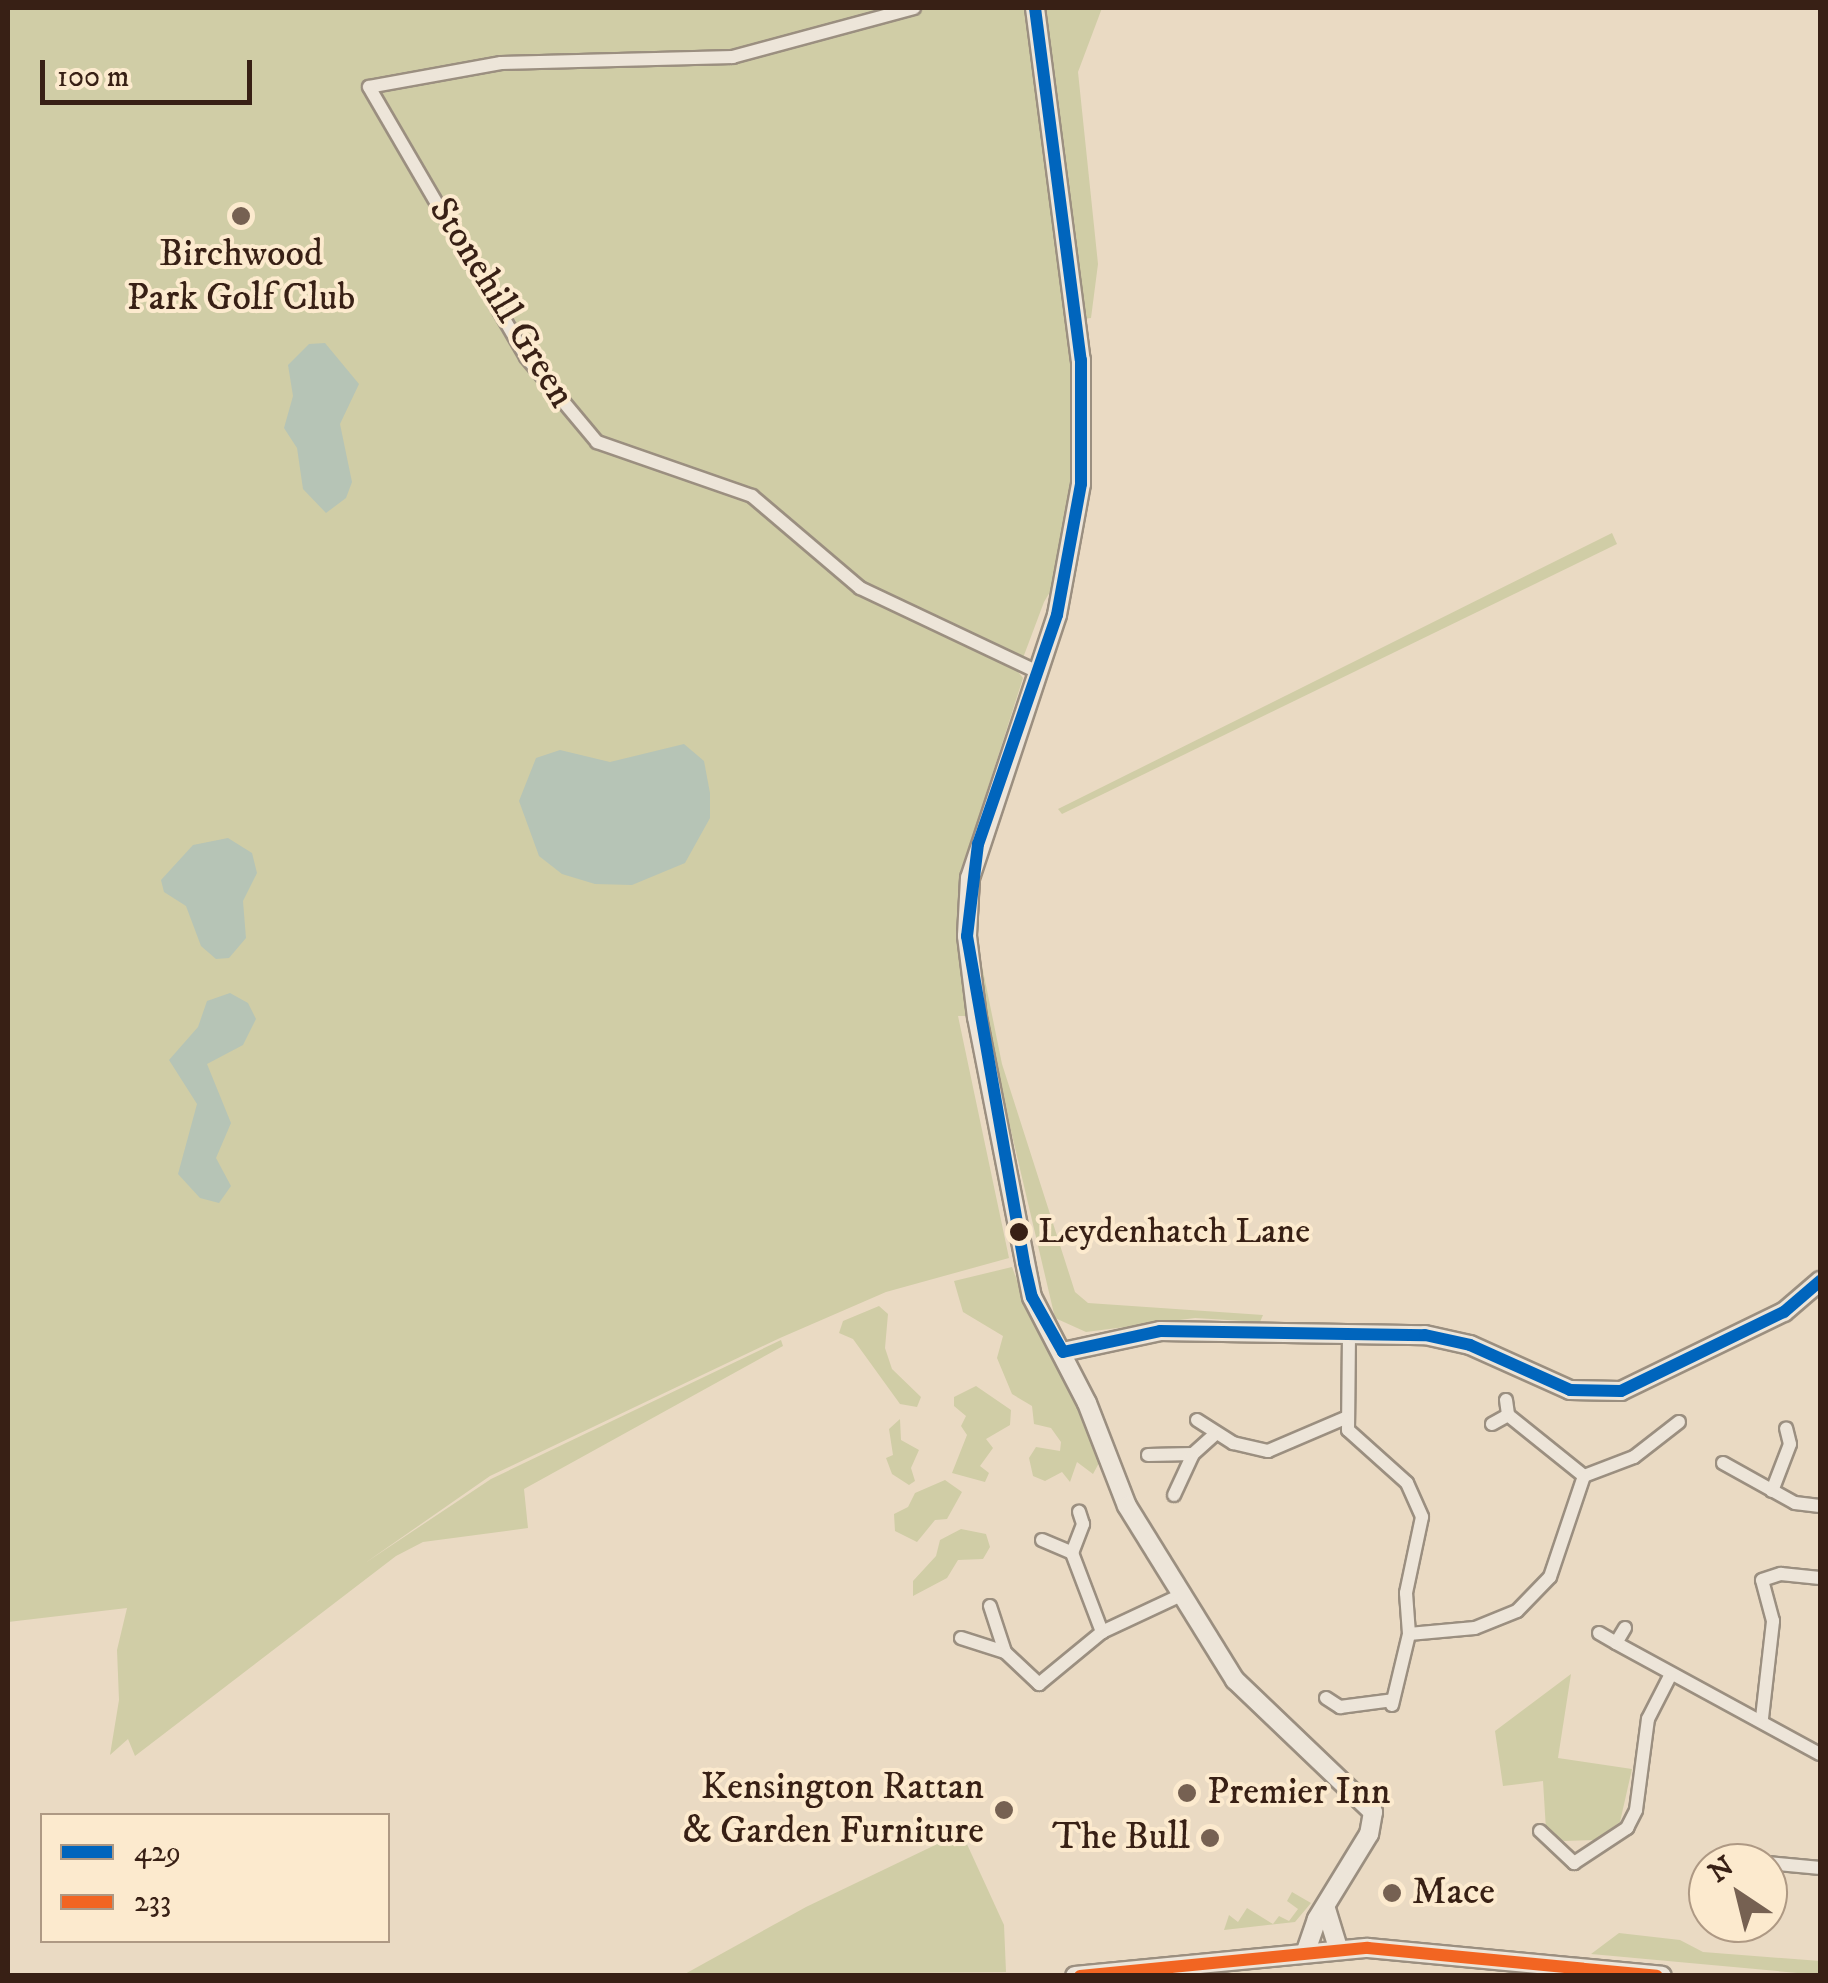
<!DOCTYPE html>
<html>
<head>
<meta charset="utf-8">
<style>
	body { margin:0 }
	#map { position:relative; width:1828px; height:1983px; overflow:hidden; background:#eadac3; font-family:"IM FELL DW Pica",serif }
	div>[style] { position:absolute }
	.green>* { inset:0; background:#d0cda6 }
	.water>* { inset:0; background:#b6c4b6 }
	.roads { filter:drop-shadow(2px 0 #9b8f80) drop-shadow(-2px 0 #9b8f80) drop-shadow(0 2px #9b8f80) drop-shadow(0 -2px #9b8f80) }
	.minor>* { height:12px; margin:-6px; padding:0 6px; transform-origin:6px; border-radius:6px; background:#ede5d9 }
	.tertiary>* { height:18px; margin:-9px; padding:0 9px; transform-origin:9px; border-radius:9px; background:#ede5d9 }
	.secondary>* { height:18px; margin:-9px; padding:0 9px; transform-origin:9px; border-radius:9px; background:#ede5d9 }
	.bus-1>* { height:12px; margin:-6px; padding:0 6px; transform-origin:6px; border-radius:6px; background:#0065bd }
	.bus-2>* { height:12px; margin:-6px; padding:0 6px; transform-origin:6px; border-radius:6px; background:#f26522 }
	.dots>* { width:28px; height:28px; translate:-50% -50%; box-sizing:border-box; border:5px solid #fceace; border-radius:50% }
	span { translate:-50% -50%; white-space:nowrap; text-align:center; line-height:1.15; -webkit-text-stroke:8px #fceace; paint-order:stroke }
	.bus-label { font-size:36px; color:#382015 }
	.left { translate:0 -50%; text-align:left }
	.poi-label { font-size:38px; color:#382015 }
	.right { translate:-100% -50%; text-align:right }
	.street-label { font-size:38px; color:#382015 }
	.frame { position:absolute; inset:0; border:10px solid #382015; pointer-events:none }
	.legend { position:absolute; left:40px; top:1813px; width:350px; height:130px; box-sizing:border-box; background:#fceace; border:2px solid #ae9984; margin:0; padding:12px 18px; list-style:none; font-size:30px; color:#382015 }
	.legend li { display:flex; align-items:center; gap:20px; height:50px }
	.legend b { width:50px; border:2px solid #ae9984 }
	.north { position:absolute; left:1688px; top:1843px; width:100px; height:100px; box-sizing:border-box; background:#fceace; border:2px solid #ae9984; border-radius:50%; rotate:325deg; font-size:28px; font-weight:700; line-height:40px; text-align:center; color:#382015 }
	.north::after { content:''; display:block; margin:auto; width:35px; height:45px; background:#766152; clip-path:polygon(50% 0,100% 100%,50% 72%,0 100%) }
	.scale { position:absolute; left:40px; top:60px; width:212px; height:45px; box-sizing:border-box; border:5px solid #382015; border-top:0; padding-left:12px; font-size:30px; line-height:35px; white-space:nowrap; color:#382015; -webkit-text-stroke:8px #fceace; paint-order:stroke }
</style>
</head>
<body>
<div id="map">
	<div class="green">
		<i style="clip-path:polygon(8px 8px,1029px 8px,1081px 360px,1070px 558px,1044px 602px,1023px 658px,1004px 654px,1023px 678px,972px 838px,957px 932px,967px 1016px,958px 1016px,1009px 1258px,886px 1292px,780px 1338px,490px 1476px,365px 1563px,491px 1479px,781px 1340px,783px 1346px,524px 1489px,528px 1528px,423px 1542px,396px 1556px,135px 1756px,128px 1739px,110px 1755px,119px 1700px,117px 1650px,127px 1608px,8px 1622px)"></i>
		<i style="clip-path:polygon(1045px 8px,1102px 8px,1078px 72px,1098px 264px,1091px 318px,1083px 319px)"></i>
		<i style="clip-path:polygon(1612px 533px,1617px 544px,1062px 814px,1058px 809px)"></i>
		<i style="clip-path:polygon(979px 951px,1002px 1064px,1075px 1292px,1088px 1303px,1263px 1315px,1260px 1322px,1195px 1318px,1086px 1332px,1055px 1318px,993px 1054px)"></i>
		<i style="clip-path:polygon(1012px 1267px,1033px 1322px,1058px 1357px,1092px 1429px,1099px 1463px,1093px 1474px,1077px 1462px,1070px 1482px,1062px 1472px,1045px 1481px,1033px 1476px,1029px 1458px,1036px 1447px,1060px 1451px,1061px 1442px,1051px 1428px,1034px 1424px,1032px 1406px,1012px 1394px,997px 1358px,1003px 1336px,963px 1312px,954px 1281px)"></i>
		<i style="clip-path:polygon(879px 1306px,888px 1314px,885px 1348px,892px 1369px,921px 1397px,917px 1407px,900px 1404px,853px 1339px,839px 1333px,843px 1321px)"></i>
		<i style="clip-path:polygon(976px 1386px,1011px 1410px,1010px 1425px,986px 1439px,993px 1448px,980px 1466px,989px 1473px,985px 1482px,952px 1473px,967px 1435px,961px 1426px,966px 1416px,954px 1406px,954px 1397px)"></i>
		<i style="clip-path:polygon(900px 1419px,901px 1440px,919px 1450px,911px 1468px,915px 1481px,909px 1485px,892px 1474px,886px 1458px,893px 1455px,889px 1429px)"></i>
		<i style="clip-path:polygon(945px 1480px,962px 1492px,947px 1519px,935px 1520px,917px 1542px,895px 1531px,894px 1514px,908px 1507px,915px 1493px)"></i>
		<i style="clip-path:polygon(961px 1529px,986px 1534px,990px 1547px,983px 1559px,958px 1560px,947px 1578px,913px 1596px,913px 1581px,936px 1556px,940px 1540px)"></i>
		<i style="clip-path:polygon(1571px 1674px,1558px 1758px,1632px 1769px,1620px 1822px,1595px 1840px,1564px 1841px,1546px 1830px,1543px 1781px,1503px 1786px,1495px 1731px)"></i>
		<i style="clip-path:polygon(954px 1836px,966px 1842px,1004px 1925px,1006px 1972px,683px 1975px,806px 1907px)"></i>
		<i style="clip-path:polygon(1292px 1892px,1311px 1903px,1295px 1922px,1224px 1930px,1229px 1915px,1238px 1922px,1247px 1908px,1273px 1924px,1279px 1916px,1289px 1921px,1298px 1909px,1287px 1901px)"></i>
		<i style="clip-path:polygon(1619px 1933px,1680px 1940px,1703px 1952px,1820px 1961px,1820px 1975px,1591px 1954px)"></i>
	</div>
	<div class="water">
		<i style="clip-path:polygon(325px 343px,359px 384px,340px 424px,352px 482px,346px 498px,326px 513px,303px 489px,297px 448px,284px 428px,293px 396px,288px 365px,309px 344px)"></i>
		<i style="clip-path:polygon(684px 744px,704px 761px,710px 793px,710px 818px,685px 863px,632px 885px,595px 884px,562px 874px,539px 856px,519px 801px,536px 758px,560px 750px,610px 762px)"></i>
		<i style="clip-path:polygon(228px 838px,252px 853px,257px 873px,243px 901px,246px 938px,229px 958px,216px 959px,201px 946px,186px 906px,164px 892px,161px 880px,193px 845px)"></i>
		<i style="clip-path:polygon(230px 993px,248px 1003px,256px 1019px,243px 1045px,207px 1064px,231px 1123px,216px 1158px,231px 1186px,219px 1203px,200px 1198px,178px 1174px,197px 1104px,169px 1060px,198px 1027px,207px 1001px)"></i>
	</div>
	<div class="roads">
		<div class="minor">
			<i style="left:914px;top:8px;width:188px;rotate:164.9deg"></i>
			<i style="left:733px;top:57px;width:232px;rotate:178.5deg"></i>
			<i style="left:501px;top:63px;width:134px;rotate:169.7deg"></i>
			<i style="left:369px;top:87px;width:312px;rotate:59.8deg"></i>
			<i style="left:526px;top:357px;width:111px;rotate:50.1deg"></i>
			<i style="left:597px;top:442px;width:164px;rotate:19.2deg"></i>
			<i style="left:752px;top:496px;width:142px;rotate:40.4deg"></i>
			<i style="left:860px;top:588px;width:197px;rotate:25.3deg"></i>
			<i style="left:1349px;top:1335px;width:95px;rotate:90.6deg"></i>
			<i style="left:1348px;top:1430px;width:79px;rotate:41.9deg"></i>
			<i style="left:1407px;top:1483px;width:37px;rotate:66deg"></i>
			<i style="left:1422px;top:1517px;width:78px;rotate:101.9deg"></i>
			<i style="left:1406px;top:1593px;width:41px;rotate:85.8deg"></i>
			<i style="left:1409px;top:1634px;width:66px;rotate:-5.2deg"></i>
			<i style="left:1475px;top:1628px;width:45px;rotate:-22deg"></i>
			<i style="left:1517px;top:1611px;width:47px;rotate:-45.9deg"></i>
			<i style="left:1550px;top:1577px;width:107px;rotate:-71.4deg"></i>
			<i style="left:1584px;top:1476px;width:53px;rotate:-20.8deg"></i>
			<i style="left:1634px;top:1457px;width:57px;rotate:-37.9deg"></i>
			<i style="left:1506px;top:1400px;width:15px;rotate:82deg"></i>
			<i style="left:1508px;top:1415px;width:97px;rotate:38.8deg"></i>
			<i style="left:1197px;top:1420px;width:43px;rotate:32.6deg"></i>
			<i style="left:1233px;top:1443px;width:36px;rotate:13deg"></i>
			<i style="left:1268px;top:1451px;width:84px;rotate:-23.2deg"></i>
			<i style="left:1492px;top:1424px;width:18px;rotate:-29deg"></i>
			<i style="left:1148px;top:1455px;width:45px;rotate:-1.3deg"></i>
			<i style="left:1193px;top:1454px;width:28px;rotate:-42deg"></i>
			<i style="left:1723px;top:1463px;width:82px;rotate:29.1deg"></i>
			<i style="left:1795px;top:1503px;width:25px;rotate:7deg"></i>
			<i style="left:1772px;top:1491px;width:50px;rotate:-69deg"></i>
			<i style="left:1790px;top:1444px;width:16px;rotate:-104deg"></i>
			<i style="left:1174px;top:1495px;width:45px;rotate:-65.1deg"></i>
			<i style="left:1042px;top:1540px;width:33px;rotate:23deg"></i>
			<i style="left:1072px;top:1553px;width:85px;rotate:69.2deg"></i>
			<i style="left:1072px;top:1553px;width:31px;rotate:-69deg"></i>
			<i style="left:1083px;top:1524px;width:13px;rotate:-108deg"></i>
			<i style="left:990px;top:1606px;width:48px;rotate:71.9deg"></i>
			<i style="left:1625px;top:1628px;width:17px;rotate:121deg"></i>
			<i style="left:1616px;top:1643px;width:232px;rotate:28.6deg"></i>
			<i style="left:1599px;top:1633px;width:20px;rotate:30deg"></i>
			<i style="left:961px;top:1638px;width:46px;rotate:17.7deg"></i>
			<i style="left:1005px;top:1652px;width:47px;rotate:43.3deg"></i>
			<i style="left:1039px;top:1684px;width:82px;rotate:-39.5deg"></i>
			<i style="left:1102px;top:1632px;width:85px;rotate:-25.1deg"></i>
			<i style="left:1326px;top:1698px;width:17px;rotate:33deg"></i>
			<i style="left:1340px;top:1707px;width:53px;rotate:-7.5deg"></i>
			<i style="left:1392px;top:1705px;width:73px;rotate:-76.5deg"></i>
			<i style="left:1762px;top:1718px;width:98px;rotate:-83.5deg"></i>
			<i style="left:1773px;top:1621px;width:42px;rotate:-105deg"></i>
			<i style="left:1762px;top:1580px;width:20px;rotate:-18deg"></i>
			<i style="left:1781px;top:1574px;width:39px;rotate:6deg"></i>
			<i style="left:1540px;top:1831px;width:47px;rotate:43.3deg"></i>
			<i style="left:1574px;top:1863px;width:64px;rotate:-33.4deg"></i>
			<i style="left:1627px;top:1828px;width:20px;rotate:-63deg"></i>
			<i style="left:1636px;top:1810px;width:92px;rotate:-82.5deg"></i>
			<i style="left:1648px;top:1719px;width:48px;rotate:-62.9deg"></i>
			<i style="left:1768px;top:1863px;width:52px;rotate:5.5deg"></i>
		</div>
		<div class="tertiary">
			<i style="left:1035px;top:8px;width:355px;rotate:82.6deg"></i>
			<i style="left:1081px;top:360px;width:124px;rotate:90deg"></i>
			<i style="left:1081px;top:484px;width:133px;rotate:100.4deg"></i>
			<i style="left:1057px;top:615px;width:277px;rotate:108.3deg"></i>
			<i style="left:970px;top:878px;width:58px;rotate:93deg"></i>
			<i style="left:967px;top:936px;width:82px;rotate:83deg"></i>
			<i style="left:977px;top:1017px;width:285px;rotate:78.9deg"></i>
			<i style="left:1032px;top:1297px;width:119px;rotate:62.6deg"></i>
			<i style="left:1087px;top:1403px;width:110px;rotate:68.8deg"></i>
			<i style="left:1127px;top:1506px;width:205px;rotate:58.2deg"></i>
			<i style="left:1235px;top:1680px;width:191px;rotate:43.7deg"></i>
			<i style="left:1373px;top:1812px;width:22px;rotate:100deg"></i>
			<i style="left:1369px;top:1834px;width:100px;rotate:121.5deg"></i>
			<i style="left:1317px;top:1919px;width:36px;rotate:109deg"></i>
			<i style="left:1063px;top:1352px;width:99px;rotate:-12.2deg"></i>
			<i style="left:1160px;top:1331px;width:265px;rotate:0.9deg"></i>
			<i style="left:1425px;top:1335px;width:46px;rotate:12.5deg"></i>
			<i style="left:1470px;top:1345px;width:110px;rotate:24.2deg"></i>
			<i style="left:1570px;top:1390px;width:51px;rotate:1.1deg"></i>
			<i style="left:1621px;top:1391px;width:181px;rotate:-25.9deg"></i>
			<i style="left:1784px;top:1312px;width:48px;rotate:-40.7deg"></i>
			<i style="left:1326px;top:1909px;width:41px;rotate:72.9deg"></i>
		</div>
		<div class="secondary">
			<i style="left:1075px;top:1976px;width:294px;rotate:-5.5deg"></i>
			<i style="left:1368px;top:1948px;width:295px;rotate:5.4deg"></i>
		</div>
	</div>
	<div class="bus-1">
		<i style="left:1035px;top:8px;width:355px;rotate:82.6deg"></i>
		<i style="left:1081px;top:360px;width:124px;rotate:90deg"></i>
		<i style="left:1081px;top:484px;width:133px;rotate:100.4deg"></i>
		<i style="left:1057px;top:615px;width:242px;rotate:109deg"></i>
		<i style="left:978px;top:844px;width:93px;rotate:96.8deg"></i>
		<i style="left:967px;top:936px;width:332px;rotate:80.1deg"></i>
		<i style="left:1024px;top:1263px;width:35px;rotate:77deg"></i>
		<i style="left:1032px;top:1297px;width:63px;rotate:60.6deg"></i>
		<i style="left:1063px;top:1352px;width:99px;rotate:-12.2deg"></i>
		<i style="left:1160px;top:1331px;width:265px;rotate:0.9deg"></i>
		<i style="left:1425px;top:1335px;width:46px;rotate:12.5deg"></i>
		<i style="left:1470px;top:1345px;width:110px;rotate:24.2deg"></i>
		<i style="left:1570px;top:1390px;width:51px;rotate:1.1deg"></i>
		<i style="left:1621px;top:1391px;width:181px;rotate:-25.9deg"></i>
		<i style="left:1784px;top:1312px;width:48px;rotate:-40.7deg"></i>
	</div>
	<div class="bus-2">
		<i style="left:1080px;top:1976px;width:289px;rotate:-5.6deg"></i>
		<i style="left:1368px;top:1948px;width:290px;rotate:5.5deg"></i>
	</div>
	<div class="dots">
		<i style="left:241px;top:216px;background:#766152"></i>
		<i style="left:1019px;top:1232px;background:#382015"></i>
		<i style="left:1187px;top:1793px;background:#766152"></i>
		<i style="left:1004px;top:1810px;background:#766152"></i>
		<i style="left:1210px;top:1838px;background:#766152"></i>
		<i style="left:1392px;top:1893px;background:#766152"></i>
	</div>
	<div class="bus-label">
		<span class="left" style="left:1038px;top:1232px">Leydenhatch Lane</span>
	</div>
	<div class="poi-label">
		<span style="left:241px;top:277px">Birchwood<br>Park Golf Club</span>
		<span class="right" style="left:984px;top:1810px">Kensington Rattan<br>&amp; Garden Furniture</span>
		<span class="left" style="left:1207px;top:1793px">Premier Inn</span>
		<span class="right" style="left:1190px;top:1838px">The Bull</span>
		<span class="left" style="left:1412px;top:1893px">Mace</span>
	</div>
	<div class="street-label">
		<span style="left:501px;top:303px;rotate:58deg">Stonehill Green</span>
	</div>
	<div class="frame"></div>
	<ul class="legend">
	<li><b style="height:12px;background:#0065bd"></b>429</li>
	<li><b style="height:12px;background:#f26522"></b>233</li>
	</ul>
	<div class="north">N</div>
	<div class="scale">100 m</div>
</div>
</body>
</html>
